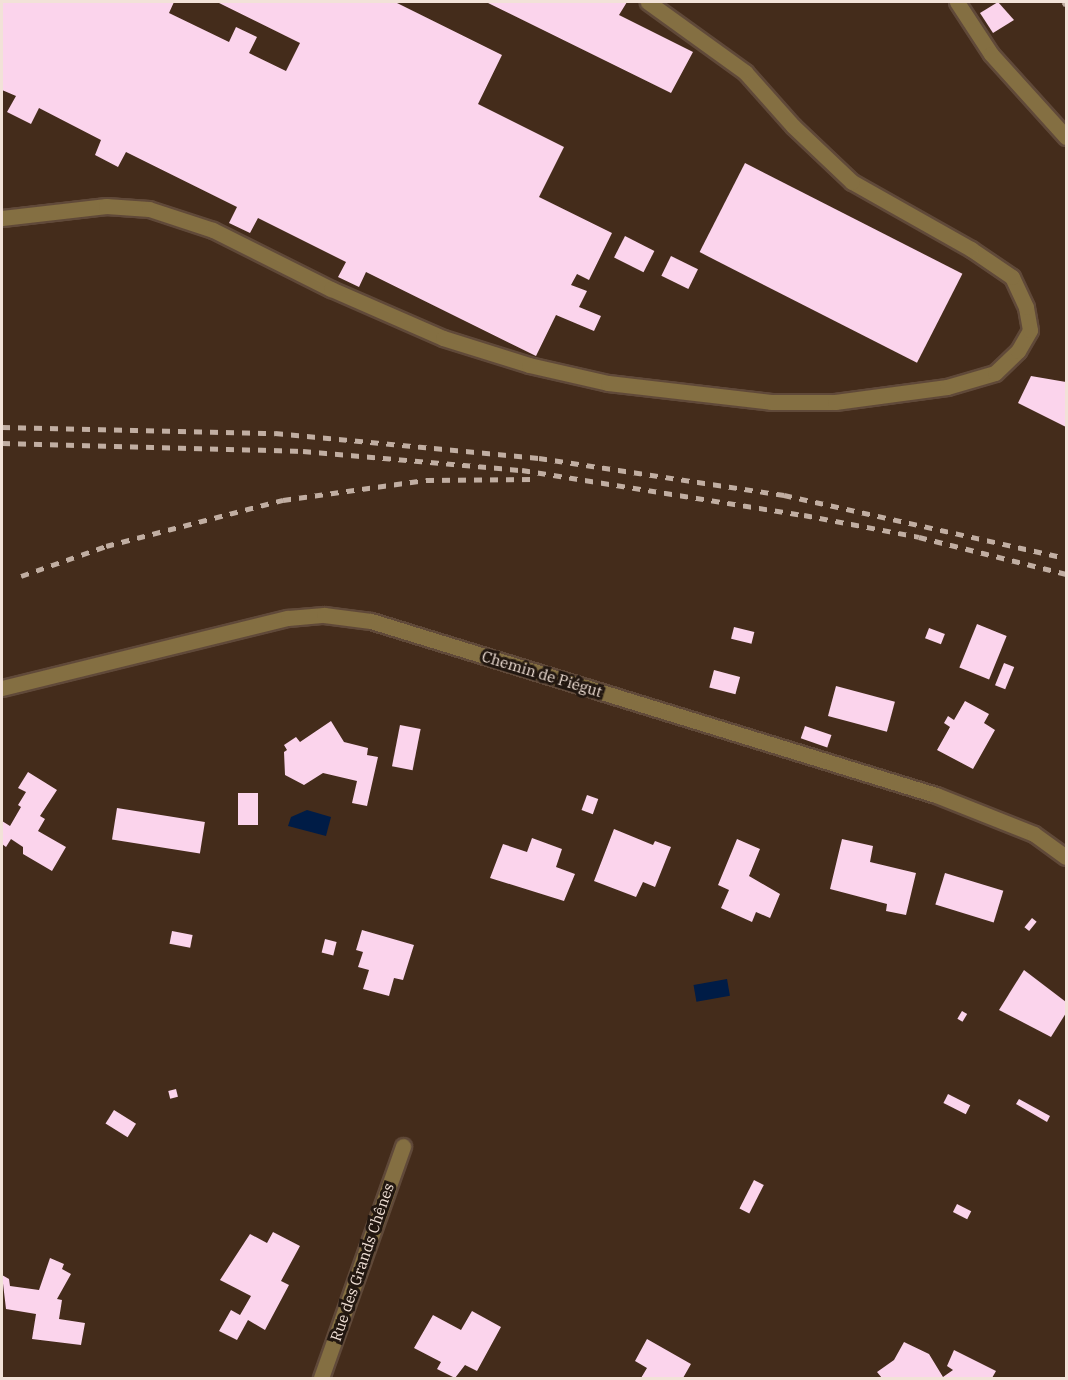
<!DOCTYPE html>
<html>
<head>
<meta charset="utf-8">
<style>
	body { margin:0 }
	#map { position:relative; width:1068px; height:1380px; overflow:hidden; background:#442c1b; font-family:"IBM Plex Serif",serif }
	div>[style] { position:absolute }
	.water>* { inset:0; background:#001c46; transform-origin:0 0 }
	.building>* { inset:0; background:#fbd4ec; transform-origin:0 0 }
	.roads { filter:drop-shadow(2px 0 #604939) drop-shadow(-2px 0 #604939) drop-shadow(0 2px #604939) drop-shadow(0 -2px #604939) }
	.minor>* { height:15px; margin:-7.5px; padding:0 7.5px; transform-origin:7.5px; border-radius:7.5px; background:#846f42 }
	.rail>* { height:4.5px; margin-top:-2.25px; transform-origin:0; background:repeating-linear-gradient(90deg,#c1aea2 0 8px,transparent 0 16px) }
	span { translate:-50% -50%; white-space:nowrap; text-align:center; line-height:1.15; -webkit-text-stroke:6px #221710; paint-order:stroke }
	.street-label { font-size:15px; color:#f2e2d8 }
	.frame { position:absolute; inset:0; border:3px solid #f2e2d8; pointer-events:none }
</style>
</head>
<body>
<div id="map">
	<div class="water">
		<i style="clip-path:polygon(307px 810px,331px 817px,326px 836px,288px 826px,291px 817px)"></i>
		<i style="left:727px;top:979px;width:17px;height:34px;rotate:80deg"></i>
	</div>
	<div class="building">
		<i style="clip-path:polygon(2px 2px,174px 2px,169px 13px,229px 42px,236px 27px,257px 37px,249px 53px,286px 71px,300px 43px,217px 2px,395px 2px,502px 55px,478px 104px,564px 147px,539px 197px,612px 233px,589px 280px,577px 274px,571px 285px,587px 291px,579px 307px,601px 316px,594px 331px,556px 315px,536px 356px,366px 272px,359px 287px,338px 277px,346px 262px,258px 218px,250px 233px,229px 223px,237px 207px,126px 152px,118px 167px,95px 155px,101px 140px,39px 108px,31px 124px,7px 112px,16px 96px,2px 90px)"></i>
		<i style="clip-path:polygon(486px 2px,627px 2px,619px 15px,693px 52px,671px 93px)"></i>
		<i style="clip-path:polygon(998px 2px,1014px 20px,993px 33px,980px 13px)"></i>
		<i style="left:745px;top:163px;width:244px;height:100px;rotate:27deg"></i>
		<i style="left:625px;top:236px;width:33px;height:24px;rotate:27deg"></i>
		<i style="left:671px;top:256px;width:30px;height:22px;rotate:26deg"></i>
		<i style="clip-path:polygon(1031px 376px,1066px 382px,1066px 427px,1018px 403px)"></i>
		<i style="left:977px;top:624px;width:32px;height:47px;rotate:22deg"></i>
		<i style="left:734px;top:627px;width:21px;height:12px;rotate:14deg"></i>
		<i style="left:929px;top:628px;width:17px;height:11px;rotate:21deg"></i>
		<i style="left:1004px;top:663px;width:11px;height:24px;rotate:22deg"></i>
		<i style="left:714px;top:670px;width:27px;height:18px;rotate:15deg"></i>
		<i style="left:836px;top:686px;width:61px;height:31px;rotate:15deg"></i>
		<i style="clip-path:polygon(965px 701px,989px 714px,984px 723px,995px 730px,973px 769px,937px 750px,950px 727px,944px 723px,948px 716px,954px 720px)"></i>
		<i style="clip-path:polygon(331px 721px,344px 742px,368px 748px,367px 755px,378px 757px,367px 806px,352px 803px,357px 781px,323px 773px,304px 785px,285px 775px,284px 752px,287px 750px,284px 745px,296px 737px,300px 742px)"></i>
		<i style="left:400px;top:725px;width:21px;height:42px;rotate:11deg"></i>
		<i style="left:805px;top:726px;width:28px;height:13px;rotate:19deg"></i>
		<i style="clip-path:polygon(28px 772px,57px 790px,40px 816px,45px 819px,38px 831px,66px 847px,52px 871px,23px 854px,23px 847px,11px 839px,6px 847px,2px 844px,2px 821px,10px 826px,21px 807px,18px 805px,26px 792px,18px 788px)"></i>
		<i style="left:238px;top:793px;width:20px;height:32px"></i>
		<i style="left:587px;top:795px;width:12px;height:16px;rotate:20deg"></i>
		<i style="left:117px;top:808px;width:89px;height:32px;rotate:9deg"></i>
		<i style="clip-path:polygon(614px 829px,653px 845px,655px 841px,671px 847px,655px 887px,643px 882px,636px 897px,594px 881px)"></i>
		<i style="clip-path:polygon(532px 838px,562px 849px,556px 867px,575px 874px,564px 901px,490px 878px,503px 844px,527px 852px)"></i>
		<i style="clip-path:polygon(737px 839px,760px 849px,749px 876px,780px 894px,770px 918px,756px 912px,752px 922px,721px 908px,729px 890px,718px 885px)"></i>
		<i style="clip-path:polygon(842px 839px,873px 846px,870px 862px,916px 873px,906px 915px,886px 911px,887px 904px,830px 889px)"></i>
		<i style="left:945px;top:873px;width:61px;height:33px;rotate:17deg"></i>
		<i style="left:1032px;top:918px;width:6px;height:12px;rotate:39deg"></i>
		<i style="clip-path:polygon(362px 930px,414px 945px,403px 980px,394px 978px,389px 996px,363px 989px,369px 970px,358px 967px,363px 952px,356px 950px)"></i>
		<i style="left:172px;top:931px;width:21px;height:13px;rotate:11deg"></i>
		<i style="left:325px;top:939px;width:12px;height:14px;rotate:14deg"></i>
		<i style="clip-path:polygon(1024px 970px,1066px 1002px,1066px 1013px,1051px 1037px,999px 1010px)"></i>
		<i style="left:962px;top:1011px;width:6px;height:9px;rotate:31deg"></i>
		<i style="left:176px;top:1089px;width:8px;height:8px;rotate:76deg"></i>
		<i style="left:948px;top:1094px;width:25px;height:10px;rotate:27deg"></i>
		<i style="clip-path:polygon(1019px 1099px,1050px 1116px,1047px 1122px,1016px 1104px)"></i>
		<i style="left:114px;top:1110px;width:26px;height:16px;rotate:32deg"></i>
		<i style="left:754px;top:1180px;width:11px;height:32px;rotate:27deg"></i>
		<i style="left:957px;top:1204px;width:16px;height:9px;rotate:27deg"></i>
		<i style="clip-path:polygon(273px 1232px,300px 1246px,281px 1281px,289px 1285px,265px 1330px,248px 1320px,237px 1340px,219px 1331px,231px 1310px,240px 1315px,251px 1296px,220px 1280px,250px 1234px,267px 1243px)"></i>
		<i style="clip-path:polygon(50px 1258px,64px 1264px,62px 1269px,71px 1274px,57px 1299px,62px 1300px,59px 1319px,85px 1323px,81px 1345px,32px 1339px,36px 1314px,6px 1309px,2px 1275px,9px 1279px,10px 1286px,39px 1290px)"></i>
		<i style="clip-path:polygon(472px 1311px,501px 1327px,477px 1371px,465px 1365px,455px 1378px,437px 1369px,441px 1362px,414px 1348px,433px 1315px,461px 1330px)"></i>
		<i style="clip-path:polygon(647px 1339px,691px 1364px,683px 1378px,641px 1378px,647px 1368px,635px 1361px)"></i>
		<i style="clip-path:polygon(904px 1342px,929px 1354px,943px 1377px,953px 1370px,947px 1366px,954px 1350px,996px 1371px,992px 1378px,882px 1378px,877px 1372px,894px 1360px)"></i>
	</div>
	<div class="roads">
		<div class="minor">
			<i style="left:957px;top:2px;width:62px;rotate:56.8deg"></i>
			<i style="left:991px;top:54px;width:112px;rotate:47.9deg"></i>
			<i style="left:2px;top:218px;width:105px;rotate:-6.6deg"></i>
			<i style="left:106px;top:206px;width:43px;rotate:4deg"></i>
			<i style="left:149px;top:209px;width:67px;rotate:18.2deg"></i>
			<i style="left:213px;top:230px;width:132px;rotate:26.6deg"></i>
			<i style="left:331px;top:289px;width:122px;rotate:23.6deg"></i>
			<i style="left:443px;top:338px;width:90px;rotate:17.4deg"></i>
			<i style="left:529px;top:365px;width:81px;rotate:12.8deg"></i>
			<i style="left:608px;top:383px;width:164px;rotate:6.6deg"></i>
			<i style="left:771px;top:402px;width:64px"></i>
			<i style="left:835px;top:402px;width:113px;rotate:-7.6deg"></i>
			<i style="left:947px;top:387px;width:50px;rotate:-16.3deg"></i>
			<i style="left:995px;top:373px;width:32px;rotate:-44deg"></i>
			<i style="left:1018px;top:351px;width:24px;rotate:-60deg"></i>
			<i style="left:1030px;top:330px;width:23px;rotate:-100deg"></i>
			<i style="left:1026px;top:307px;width:33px;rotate:-115deg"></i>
			<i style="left:1012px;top:277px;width:50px;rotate:-145.7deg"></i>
			<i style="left:971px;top:249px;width:137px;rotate:-150.6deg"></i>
			<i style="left:852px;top:182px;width:81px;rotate:-136.5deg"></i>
			<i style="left:793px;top:126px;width:72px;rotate:-131.6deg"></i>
			<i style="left:745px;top:72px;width:120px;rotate:-144.2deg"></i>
			<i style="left:2px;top:688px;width:294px;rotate:-13.8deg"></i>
			<i style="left:288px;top:618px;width:36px;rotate:-5deg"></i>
			<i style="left:324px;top:615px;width:47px;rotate:7.3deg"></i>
			<i style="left:371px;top:621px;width:591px;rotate:17.12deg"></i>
			<i style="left:936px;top:795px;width:105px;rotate:21.7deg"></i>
			<i style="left:1034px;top:834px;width:39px;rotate:36deg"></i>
			<i style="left:321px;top:1378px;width:246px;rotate:-70.5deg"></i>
		</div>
	</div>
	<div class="rail">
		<i style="left:1064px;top:2px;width:4px;rotate:56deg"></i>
		<i style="left:2px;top:427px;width:273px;rotate:1.3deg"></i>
		<i style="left:275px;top:433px;width:265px;rotate:5.4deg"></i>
		<i style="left:539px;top:458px;width:248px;rotate:8.6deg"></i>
		<i style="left:784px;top:495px;width:289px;rotate:12.6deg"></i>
		<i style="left:2px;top:443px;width:301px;rotate:1.5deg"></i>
		<i style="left:303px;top:451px;width:220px;rotate:5deg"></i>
		<i style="left:522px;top:470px;width:286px;rotate:9.1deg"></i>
		<i style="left:804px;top:515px;width:117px;rotate:10.8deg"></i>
		<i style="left:919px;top:537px;width:152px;rotate:14.1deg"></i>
		<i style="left:21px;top:576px;width:90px;rotate:-19.4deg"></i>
		<i style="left:106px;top:546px;width:183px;rotate:-14.6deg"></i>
		<i style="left:283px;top:500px;width:144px;rotate:-8deg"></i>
		<i style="left:426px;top:480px;width:108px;rotate:-0.5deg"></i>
	</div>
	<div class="street-label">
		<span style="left:542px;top:674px;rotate:17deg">Chemin de Piégut</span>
		<span style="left:362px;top:1262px;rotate:-71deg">Rue des Grands Chênes</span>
	</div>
	<div class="frame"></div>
</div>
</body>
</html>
